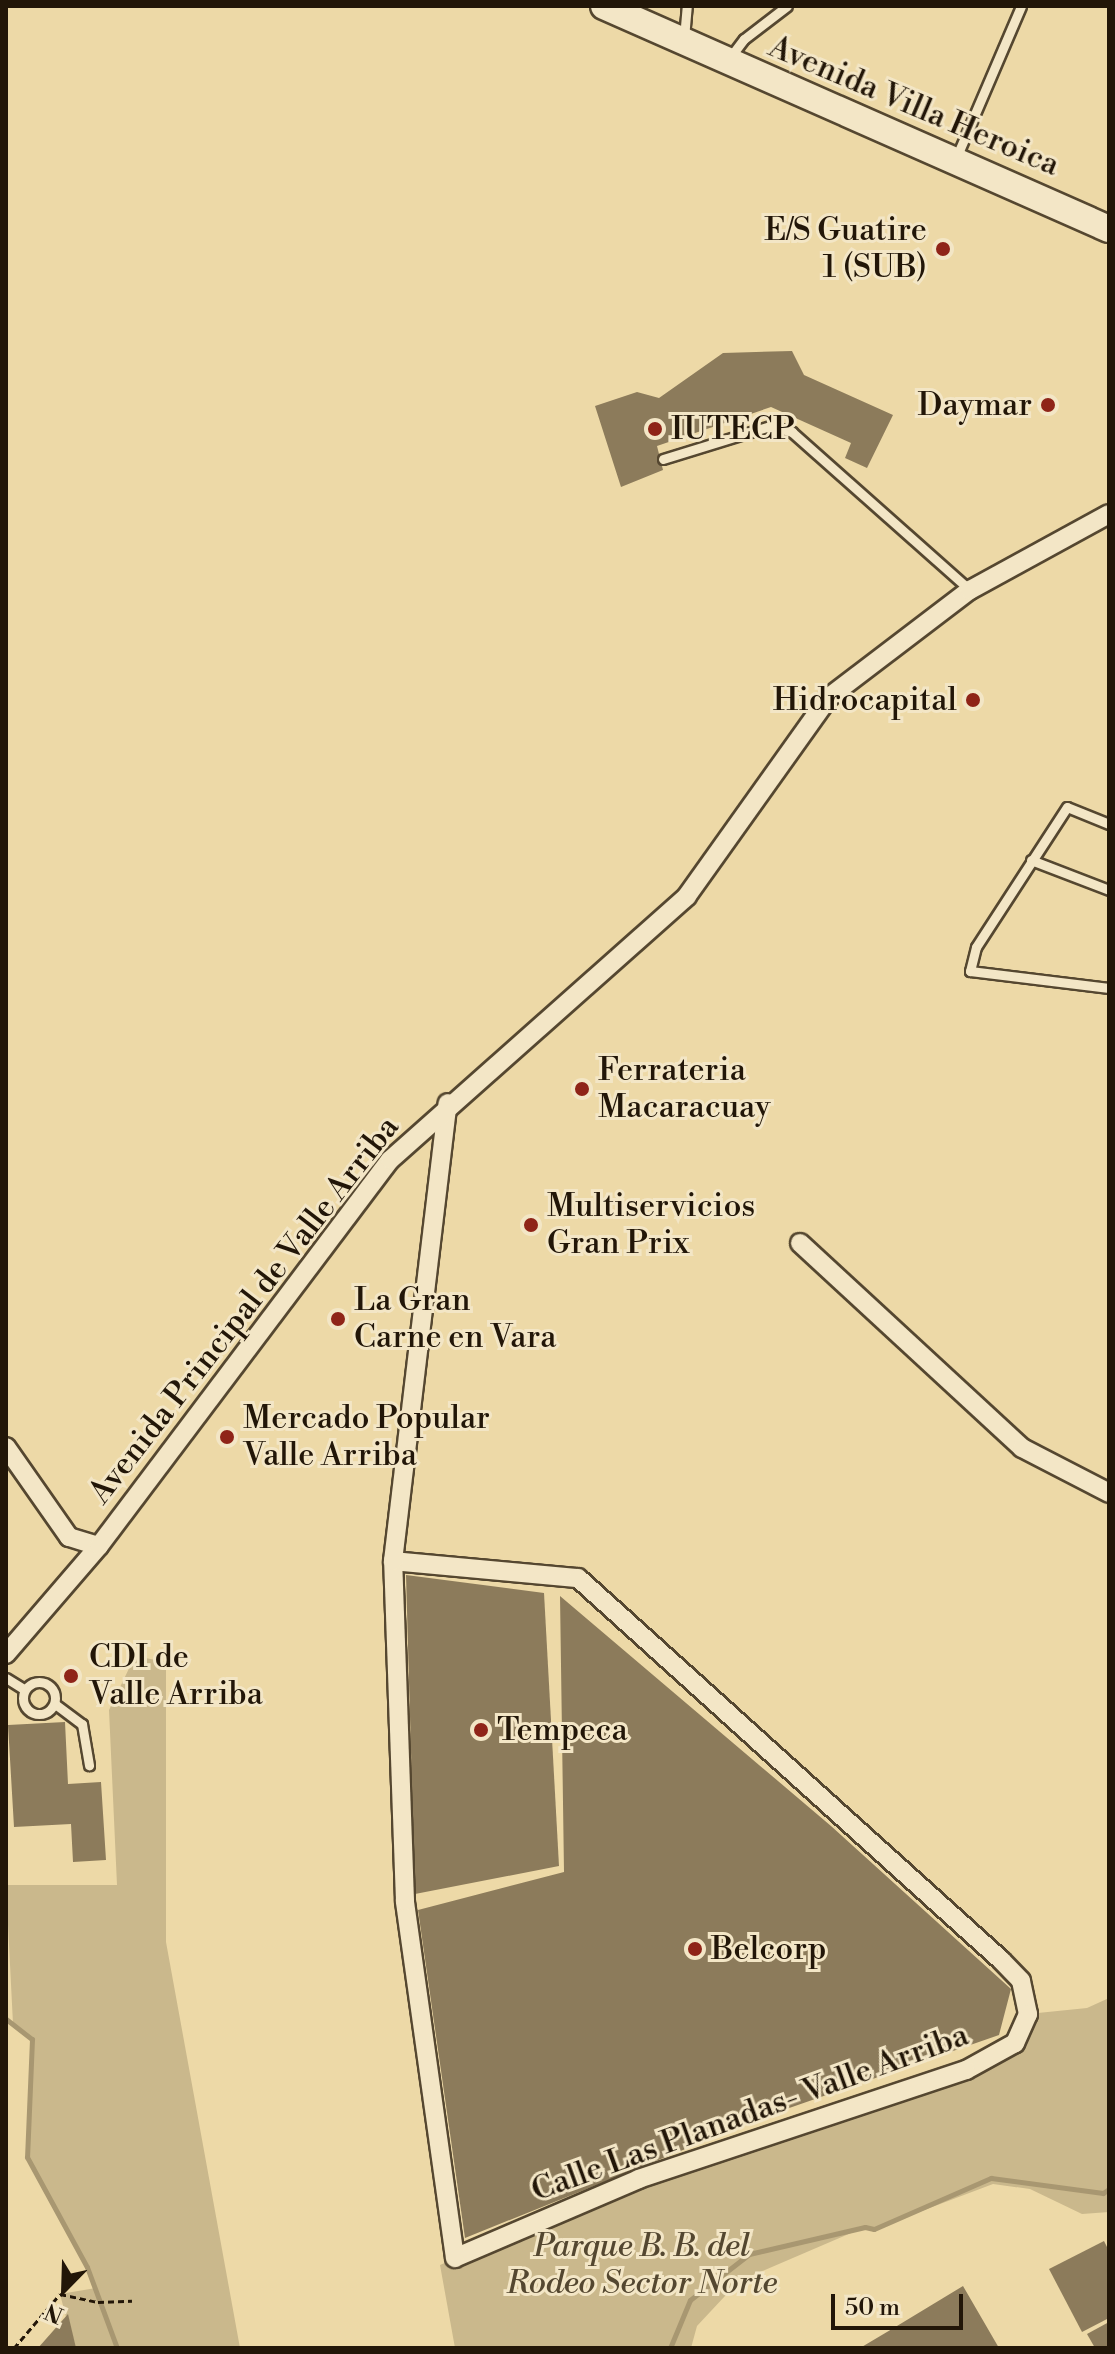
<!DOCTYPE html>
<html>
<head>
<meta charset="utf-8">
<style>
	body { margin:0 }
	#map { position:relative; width:1115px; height:2354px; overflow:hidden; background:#edd9a7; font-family:"Libre Bodoni",serif }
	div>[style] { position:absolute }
	.green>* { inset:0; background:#cab88c }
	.stream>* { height:5px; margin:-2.5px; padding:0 2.5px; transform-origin:2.5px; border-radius:2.5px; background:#a89771 }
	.building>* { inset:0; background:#8c7b5b }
	.path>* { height:3px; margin-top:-1.5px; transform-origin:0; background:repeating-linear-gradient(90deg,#221608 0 6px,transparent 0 10px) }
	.roads { filter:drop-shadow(2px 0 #554730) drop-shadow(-2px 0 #554730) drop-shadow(0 2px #554730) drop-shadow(0 -2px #554730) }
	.lane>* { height:9px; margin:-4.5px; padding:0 4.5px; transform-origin:4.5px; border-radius:4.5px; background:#f3e6c6 }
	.lane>.ring { margin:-4.5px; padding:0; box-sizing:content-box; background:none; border:9px solid #f3e6c6; border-radius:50% }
	.street>* { height:18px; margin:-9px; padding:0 9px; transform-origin:9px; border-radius:9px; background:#f3e6c6 }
	.secondary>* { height:26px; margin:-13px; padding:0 13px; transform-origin:13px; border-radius:13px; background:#f3e6c6 }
	.dots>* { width:22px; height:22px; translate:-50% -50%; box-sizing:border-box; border:4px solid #f3e6c6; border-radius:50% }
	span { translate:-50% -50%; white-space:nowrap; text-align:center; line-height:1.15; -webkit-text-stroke:6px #f3e6c6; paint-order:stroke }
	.street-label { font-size:32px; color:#221608 }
	.poi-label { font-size:32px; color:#221608 }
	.right { translate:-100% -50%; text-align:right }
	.left { translate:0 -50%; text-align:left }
	.park-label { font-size:32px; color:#544730; font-style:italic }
	.frame { position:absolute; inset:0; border:8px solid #221608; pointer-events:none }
	.north { position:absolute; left:24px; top:2250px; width:80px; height:80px; -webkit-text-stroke:6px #f3e6c6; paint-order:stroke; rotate:203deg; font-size:22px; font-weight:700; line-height:32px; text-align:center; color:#221608 }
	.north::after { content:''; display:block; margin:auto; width:28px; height:36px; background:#221608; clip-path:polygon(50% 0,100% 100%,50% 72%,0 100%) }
	.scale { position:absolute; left:831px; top:2294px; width:132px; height:36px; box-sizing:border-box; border:4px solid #221608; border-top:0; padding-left:10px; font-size:24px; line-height:28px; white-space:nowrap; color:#221608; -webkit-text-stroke:6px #f3e6c6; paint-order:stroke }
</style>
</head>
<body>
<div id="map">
	<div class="green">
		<i style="clip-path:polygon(135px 1656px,166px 1662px,166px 1942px,240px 2348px,74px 2348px,60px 2294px,96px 2288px,27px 2157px,32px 2039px,13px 2024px,6px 1885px,117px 1885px,109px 1710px)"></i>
		<i style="clip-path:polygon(1109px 1998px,1109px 2212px,1082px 2214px,1030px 2189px,993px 2184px,874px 2229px,865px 2227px,739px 2281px,697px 2326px,691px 2348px,455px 2348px,440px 2265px,764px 2125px,966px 2070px,1015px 2043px,1028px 2014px,1087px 2008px)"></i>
	</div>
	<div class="stream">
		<i style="left:6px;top:2019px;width:33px;rotate:38deg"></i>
		<i style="left:32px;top:2039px;width:118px;rotate:92.4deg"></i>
		<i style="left:27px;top:2157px;width:125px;rotate:61.4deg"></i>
		<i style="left:87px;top:2267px;width:86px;rotate:69.7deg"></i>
		<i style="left:670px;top:2348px;width:52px;rotate:-67.4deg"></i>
		<i style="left:690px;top:2300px;width:75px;rotate:-37.9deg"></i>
		<i style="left:749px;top:2254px;width:119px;rotate:-13.1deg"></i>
		<i style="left:865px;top:2227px;width:9px;rotate:13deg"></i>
		<i style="left:874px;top:2229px;width:128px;rotate:-23.6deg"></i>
		<i style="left:991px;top:2178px;width:113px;rotate:7.6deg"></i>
		<i style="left:1103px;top:2193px;width:7px;rotate:-34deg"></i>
	</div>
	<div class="building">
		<i style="clip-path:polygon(792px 351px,804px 375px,893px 415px,867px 468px,845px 458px,851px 443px,771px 407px,657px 446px,663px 470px,621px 487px,595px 406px,637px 392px,659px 398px,723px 353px)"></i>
		<i style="clip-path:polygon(406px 1575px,544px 1593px,559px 1866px,415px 1894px)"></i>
		<i style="clip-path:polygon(560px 1596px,831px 1826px,1011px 1989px,999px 2035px,772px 2114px,465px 2238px,418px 1910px,564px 1872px)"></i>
		<i style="clip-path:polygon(65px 1722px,68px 1784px,101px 1782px,106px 1860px,73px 1862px,71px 1824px,14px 1827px,8px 1725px)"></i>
		<i style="clip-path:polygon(1104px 2241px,1109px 2251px,1109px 2318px,1082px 2332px,1049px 2269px)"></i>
		<i style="clip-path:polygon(963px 2286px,999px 2348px,860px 2348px,892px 2329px)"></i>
		<i style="clip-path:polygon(68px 2314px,76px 2348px,38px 2348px)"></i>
		<i style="clip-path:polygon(1109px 2322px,1109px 2348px,1095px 2348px,1087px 2334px)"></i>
	</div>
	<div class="path">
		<i style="left:14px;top:2348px;width:71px;rotate:-49.6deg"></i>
		<i style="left:60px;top:2294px;width:39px;rotate:12deg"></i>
		<i style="left:98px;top:2302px;width:34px;rotate:-2deg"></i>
	</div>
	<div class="roads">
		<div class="lane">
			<i style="left:684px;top:38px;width:32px;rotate:-85deg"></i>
			<i style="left:728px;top:60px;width:26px;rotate:-53deg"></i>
			<i style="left:744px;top:39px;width:54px;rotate:-37.5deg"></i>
			<i style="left:956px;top:158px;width:165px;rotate:-66.8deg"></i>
			<i style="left:663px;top:459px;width:112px;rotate:-17.1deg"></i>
			<i style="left:770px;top:426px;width:23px;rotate:15deg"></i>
			<i style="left:792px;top:432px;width:238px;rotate:41.6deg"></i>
			<i style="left:1109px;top:824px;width:45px;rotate:-158deg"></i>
			<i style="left:1067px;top:807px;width:167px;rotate:123deg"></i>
			<i style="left:976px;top:947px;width:25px;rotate:104deg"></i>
			<i style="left:970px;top:971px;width:140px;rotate:7deg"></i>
			<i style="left:1031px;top:860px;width:84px;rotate:21deg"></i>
			<i style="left:6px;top:1678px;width:22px;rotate:32deg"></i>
			<i class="ring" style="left:23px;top:1682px;width:23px;height:23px"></i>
			<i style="left:55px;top:1704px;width:34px;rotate:37deg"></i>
			<i style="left:82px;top:1724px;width:42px;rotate:80.3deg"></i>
		</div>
		<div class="street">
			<i style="left:800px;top:1243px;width:302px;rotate:42.7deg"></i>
			<i style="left:1022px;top:1448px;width:98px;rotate:27.3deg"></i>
			<i style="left:6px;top:1447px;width:110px;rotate:55deg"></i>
			<i style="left:69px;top:1537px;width:31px;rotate:17deg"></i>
			<i style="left:393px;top:1561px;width:186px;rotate:5.3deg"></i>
			<i style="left:578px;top:1578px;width:570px;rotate:42.08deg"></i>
			<i style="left:1001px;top:1960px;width:29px;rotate:46deg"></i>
			<i style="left:1021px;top:1981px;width:34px;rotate:78deg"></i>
			<i style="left:1028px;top:2014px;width:32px;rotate:114deg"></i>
			<i style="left:1015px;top:2043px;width:56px;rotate:151.1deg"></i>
			<i style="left:966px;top:2070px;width:345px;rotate:161.6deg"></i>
			<i style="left:639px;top:2179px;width:200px;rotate:156.8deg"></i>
			<i style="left:455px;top:2258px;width:360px;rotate:-98deg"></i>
			<i style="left:405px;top:1901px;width:340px;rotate:-92deg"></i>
			<i style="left:393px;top:1561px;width:461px;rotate:-83.2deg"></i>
			<i style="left:6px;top:1654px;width:143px;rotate:-49.3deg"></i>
			<i style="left:99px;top:1546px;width:483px;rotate:-53deg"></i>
			<i style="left:390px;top:1160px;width:397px;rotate:-41.6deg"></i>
			<i style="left:687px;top:896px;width:243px;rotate:-54.5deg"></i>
			<i style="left:828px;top:698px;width:178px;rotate:-37.3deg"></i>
			<i style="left:970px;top:590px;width:158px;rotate:-28.7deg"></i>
		</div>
		<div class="secondary">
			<i style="left:604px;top:6px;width:552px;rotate:23.83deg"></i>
		</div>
	</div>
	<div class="dots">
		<i style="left:943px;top:249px;background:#8f2418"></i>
		<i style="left:1048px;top:405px;background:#8f2418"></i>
		<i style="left:655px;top:429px;background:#8f2418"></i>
		<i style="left:973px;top:700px;background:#8f2418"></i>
		<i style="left:582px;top:1089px;background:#8f2418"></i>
		<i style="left:531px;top:1225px;background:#8f2418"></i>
		<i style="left:338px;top:1319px;background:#8f2418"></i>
		<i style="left:227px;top:1437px;background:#8f2418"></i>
		<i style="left:71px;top:1676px;background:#8f2418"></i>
		<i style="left:481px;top:1730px;background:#8f2418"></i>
		<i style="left:695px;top:1949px;background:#8f2418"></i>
	</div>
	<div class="street-label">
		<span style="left:914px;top:106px;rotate:23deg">Avenida Villa Heroica</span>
		<span style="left:244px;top:1310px;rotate:-52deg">Avenida Principal de Valle Arriba</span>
		<span style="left:750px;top:2113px;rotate:-20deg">Calle Las Planadas- Valle Arriba</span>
	</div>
	<div class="poi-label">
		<span class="right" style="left:927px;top:249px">E/S Guatire<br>1 (SUB)</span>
		<span class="right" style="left:1032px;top:405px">Daymar</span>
		<span class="left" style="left:671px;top:429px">IUTECP</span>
		<span class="right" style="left:957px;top:700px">Hidrocapital</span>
		<span class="left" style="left:598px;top:1089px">Ferrateria<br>Macaracuay</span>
		<span class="left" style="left:547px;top:1225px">Multiservicios<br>Gran Prix</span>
		<span class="left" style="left:354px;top:1319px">La Gran<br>Carne en Vara</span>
		<span class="left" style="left:243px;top:1437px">Mercado Popular<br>Valle Arriba</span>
		<span class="left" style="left:89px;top:1676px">CDI de<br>Valle Arriba</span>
		<span class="left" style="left:497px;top:1730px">Tempeca</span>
		<span class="left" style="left:711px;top:1949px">Belcorp</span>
	</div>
	<div class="park-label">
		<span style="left:642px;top:2265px">Parque B. B. del<br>Rodeo Sector Norte</span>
	</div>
	<div class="frame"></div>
	<div class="north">N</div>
	<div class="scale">50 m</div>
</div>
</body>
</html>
